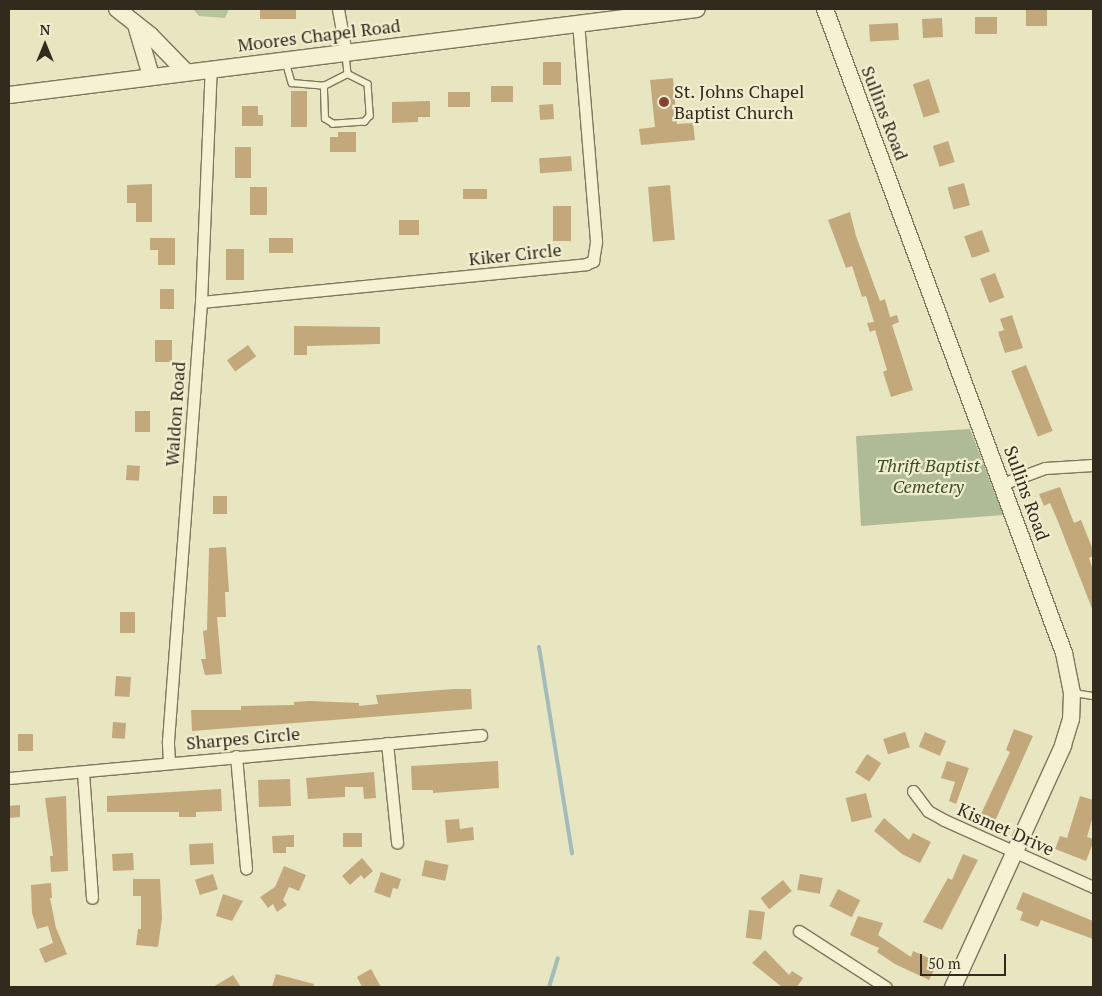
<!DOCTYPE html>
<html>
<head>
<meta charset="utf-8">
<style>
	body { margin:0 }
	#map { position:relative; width:1102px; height:996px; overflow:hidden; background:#e8e5c1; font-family:"PT Serif",serif }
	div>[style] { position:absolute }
	.green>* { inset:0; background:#b6c597 }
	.cemetery>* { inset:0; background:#aebb95 }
	.stream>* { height:4px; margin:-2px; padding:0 2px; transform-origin:2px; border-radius:2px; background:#a3bbb9 }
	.building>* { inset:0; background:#c3a87b; transform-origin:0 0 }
	.roads { filter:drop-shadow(1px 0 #80765b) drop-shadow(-1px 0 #80765b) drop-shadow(0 1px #80765b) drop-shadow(0 -1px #80765b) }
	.lane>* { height:5.5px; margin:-2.75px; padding:0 2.75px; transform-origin:2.75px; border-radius:2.75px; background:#f4f2d3 }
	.street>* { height:11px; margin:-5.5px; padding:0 5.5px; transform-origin:5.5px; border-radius:5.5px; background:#f4f2d3 }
	.secondary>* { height:16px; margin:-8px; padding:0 8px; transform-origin:8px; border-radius:8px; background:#f4f2d3 }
	.dots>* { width:14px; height:14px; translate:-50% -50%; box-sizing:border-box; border:2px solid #f1eed0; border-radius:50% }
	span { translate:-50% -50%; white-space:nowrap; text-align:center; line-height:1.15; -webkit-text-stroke:4.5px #f1eed0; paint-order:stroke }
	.street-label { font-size:18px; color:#312b1d }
	.poi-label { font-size:18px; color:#312b1d }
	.left { translate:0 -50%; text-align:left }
	.park-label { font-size:18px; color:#3a4c26; font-style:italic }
	.frame { position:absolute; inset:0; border:10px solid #312b1d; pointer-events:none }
	.north { position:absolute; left:20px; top:20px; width:50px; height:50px; -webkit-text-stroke:4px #f1eed0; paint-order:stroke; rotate:0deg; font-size:14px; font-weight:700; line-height:20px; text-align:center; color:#312b1d }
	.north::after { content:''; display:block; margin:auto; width:18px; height:22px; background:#312b1d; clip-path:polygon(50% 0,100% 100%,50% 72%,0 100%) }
	.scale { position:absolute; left:920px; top:954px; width:86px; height:22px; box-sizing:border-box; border:2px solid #312b1d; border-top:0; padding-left:6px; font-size:15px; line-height:18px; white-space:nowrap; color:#312b1d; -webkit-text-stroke:4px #f1eed0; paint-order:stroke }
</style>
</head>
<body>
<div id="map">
	<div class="green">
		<i style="clip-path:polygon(193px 9px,229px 9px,225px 18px,199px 16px)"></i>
	</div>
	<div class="cemetery">
		<i style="clip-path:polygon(970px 429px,1003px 515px,861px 526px,856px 436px)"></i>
	</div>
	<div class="stream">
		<i style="left:539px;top:647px;width:209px;rotate:80.9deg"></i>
		<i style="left:549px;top:987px;width:30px;rotate:-73deg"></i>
	</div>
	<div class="building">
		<i style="left:260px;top:9px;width:36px;height:10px"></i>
		<i style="left:1026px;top:9px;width:21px;height:17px"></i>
		<i style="left:975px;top:17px;width:22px;height:17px"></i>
		<i style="left:942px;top:18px;width:19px;height:20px;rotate:87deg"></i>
		<i style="left:898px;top:23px;width:17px;height:29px;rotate:87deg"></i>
		<i style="left:543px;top:62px;width:18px;height:23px"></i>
		<i style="clip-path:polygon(673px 78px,677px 124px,693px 123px,695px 140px,641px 145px,639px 129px,655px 127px,650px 80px)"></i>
		<i style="left:929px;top:79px;width:35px;height:17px;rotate:72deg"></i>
		<i style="left:491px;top:86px;width:22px;height:16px"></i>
		<i style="left:291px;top:91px;width:16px;height:36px"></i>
		<i style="left:448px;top:92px;width:22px;height:15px"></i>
		<i style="clip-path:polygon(430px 101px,430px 117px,418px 117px,418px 122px,392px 123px,392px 102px)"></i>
		<i style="left:553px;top:104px;width:15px;height:14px;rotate:86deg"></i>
		<i style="clip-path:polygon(242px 106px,258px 106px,258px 115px,263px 115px,263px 126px,242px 126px)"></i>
		<i style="clip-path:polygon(338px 132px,356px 132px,356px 152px,330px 152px,330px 137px,338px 137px)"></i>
		<i style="left:948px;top:141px;width:22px;height:16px;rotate:72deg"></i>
		<i style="left:235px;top:147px;width:16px;height:31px"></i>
		<i style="left:571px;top:156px;width:15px;height:32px;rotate:86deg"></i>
		<i style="left:964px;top:183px;width:23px;height:17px;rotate:75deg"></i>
		<i style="clip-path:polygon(152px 184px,152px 222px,136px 222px,136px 203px,127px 203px,127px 185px)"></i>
		<i style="left:670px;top:185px;width:55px;height:22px;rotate:85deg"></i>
		<i style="left:250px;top:187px;width:17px;height:28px"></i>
		<i style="left:463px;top:189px;width:24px;height:10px"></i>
		<i style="left:571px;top:206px;width:35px;height:18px;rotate:90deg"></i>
		<i style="clip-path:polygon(850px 212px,856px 236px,880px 301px,885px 299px,890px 317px,897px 315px,899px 322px,892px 325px,913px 390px,891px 397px,883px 372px,887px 370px,875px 330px,870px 332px,867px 323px,874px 322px,866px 296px,862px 297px,852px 266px,846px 268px,828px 220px)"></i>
		<i style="left:399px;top:220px;width:20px;height:15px"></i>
		<i style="left:982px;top:230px;width:23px;height:19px;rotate:70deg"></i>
		<i style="clip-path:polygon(150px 238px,175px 238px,175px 265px,158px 265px,158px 250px,150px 250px)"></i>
		<i style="left:269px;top:238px;width:24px;height:15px"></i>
		<i style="left:226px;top:249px;width:18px;height:31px"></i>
		<i style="left:995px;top:273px;width:26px;height:16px;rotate:69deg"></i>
		<i style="left:160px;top:289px;width:14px;height:20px"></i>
		<i style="clip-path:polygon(1012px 315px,1023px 348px,1005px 353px,998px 332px,1004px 330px,1000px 319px)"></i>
		<i style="clip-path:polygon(294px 326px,380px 327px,380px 344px,307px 346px,307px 355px,294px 355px)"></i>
		<i style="left:155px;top:340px;width:17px;height:22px"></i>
		<i style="left:248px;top:345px;width:14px;height:26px;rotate:54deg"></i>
		<i style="left:1026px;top:365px;width:71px;height:16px;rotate:68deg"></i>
		<i style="left:135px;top:411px;width:15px;height:21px"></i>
		<i style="left:127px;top:465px;width:13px;height:15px;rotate:4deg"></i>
		<i style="clip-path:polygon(1060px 487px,1074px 523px,1081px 520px,1093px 550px,1093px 556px,1089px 558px,1093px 570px,1093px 611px,1057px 519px,1050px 503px,1044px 506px,1039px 494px)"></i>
		<i style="left:213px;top:496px;width:14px;height:18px"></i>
		<i style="clip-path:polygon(226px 547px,229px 592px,225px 592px,226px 617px,217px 617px,222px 674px,205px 675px,201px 659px,206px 659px,203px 631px,207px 630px,209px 548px)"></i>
		<i style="left:120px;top:612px;width:15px;height:21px"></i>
		<i style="left:116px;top:676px;width:15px;height:20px;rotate:4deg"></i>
		<i style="clip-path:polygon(453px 689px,471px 689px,472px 709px,192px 731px,191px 710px,241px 710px,241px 706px,294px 705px,294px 702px,309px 701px,359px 703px,359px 706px,378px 704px,376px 695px)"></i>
		<i style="left:113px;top:722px;width:13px;height:16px;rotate:4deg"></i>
		<i style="clip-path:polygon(1014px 729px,1033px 736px,995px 821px,981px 814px,1010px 752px,1006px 750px)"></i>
		<i style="left:905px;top:732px;width:16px;height:23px;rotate:72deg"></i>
		<i style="left:925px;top:732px;width:23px;height:16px;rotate:23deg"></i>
		<i style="left:18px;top:734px;width:15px;height:17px"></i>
		<i style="left:867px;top:754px;width:17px;height:22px;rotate:33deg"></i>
		<i style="clip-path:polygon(498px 761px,499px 788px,433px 793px,433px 790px,412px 790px,411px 766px)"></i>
		<i style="clip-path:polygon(947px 761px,969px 768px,956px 804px,949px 801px,955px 782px,941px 778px)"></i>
		<i style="clip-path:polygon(374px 772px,376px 798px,364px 799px,363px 787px,345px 787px,345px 797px,308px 799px,306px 778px)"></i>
		<i style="left:290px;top:779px;width:27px;height:32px;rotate:88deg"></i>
		<i style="clip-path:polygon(221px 789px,222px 811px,196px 812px,196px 817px,179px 817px,179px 812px,107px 812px,107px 796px)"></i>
		<i style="left:866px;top:793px;width:25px;height:21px;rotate:76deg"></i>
		<i style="clip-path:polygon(66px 796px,68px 871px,51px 872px,50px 856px,53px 856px,45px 798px)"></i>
		<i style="clip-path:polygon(1080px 796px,1093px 800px,1093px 816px,1087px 837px,1093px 839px,1093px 843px,1086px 861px,1055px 849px,1060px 836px,1067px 838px)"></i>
		<i style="clip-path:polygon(20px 805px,20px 817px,9px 818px,9px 806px)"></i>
		<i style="clip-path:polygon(884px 818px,909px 840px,913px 833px,931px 842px,920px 863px,902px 854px,874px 831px)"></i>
		<i style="clip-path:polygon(459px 819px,460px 829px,473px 827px,474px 840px,447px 843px,445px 820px)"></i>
		<i style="left:343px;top:833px;width:19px;height:14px"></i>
		<i style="clip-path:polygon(294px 835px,294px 847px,286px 847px,286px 853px,273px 853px,272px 836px)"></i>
		<i style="left:213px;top:843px;width:21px;height:24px;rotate:87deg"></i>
		<i style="left:133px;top:853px;width:17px;height:21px;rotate:87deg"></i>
		<i style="clip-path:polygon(963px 854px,978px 860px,942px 930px,923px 922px,948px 878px,952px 880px)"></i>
		<i style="clip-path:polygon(362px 858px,373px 871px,364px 879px,361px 875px,350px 885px,342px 876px)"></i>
		<i style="left:425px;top:860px;width:24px;height:16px;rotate:12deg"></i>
		<i style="clip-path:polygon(284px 866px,306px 875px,299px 891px,289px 887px,283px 900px,287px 905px,277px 912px,273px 904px,268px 908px,260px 897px,275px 887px)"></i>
		<i style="clip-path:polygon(381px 872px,401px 879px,398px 889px,393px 888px,390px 898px,374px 892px)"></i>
		<i style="left:213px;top:874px;width:16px;height:19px;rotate:72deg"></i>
		<i style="left:800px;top:874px;width:23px;height:16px;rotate:10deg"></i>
		<i style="clip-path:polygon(133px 879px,160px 879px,162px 918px,158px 947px,136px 945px,138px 929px,141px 929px,141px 896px,133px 896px)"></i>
		<i style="left:783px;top:880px;width:14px;height:29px;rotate:51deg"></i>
		<i style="clip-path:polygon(51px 883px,52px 898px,50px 898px,56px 928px,67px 954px,45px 963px,39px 949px,53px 943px,48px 926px,37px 929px,32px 913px,31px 885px)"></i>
		<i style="left:838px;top:889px;width:25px;height:19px;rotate:27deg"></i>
		<i style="clip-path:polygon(1023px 892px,1093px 921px,1093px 939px,1041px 920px,1038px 927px,1020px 920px,1023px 912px,1016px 909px)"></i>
		<i style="clip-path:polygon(223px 894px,243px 901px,232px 921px,216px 916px)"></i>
		<i style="left:749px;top:910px;width:16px;height:28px;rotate:7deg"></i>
		<i style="clip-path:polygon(858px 916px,883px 923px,878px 935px,911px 957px,913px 951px,938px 962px,929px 980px,895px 964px,877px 952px,879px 948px,850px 935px)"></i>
		<i style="clip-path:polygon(765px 950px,789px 975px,792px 971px,803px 978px,797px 987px,782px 987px,752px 963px)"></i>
		<i style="clip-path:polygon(371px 969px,381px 987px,362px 987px,357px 977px)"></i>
		<i style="clip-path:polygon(276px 974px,314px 984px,313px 987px,272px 987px)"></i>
		<i style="clip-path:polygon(233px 975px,241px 987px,213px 987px)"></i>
	</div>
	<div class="roads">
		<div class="lane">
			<i style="left:346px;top:55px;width:19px;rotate:84deg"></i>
			<i style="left:348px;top:74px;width:22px;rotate:27deg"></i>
			<i style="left:368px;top:84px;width:32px;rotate:86deg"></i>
			<i style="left:370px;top:116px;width:8px;rotate:130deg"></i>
			<i style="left:365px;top:122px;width:32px;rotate:176deg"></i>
			<i style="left:333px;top:124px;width:9px;rotate:-148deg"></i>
			<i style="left:325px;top:119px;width:33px;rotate:-92deg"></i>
			<i style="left:324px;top:86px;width:27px;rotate:-27deg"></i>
			<i style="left:286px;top:62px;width:22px;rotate:74deg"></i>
			<i style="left:292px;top:83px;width:32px;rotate:5deg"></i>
			<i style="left:1074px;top:693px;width:19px;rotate:9deg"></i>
		</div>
		<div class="street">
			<i style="left:338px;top:9px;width:45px;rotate:79.7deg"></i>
			<i style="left:201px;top:302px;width:387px;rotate:-5.6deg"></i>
			<i style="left:586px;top:264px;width:8px;rotate:-23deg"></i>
			<i style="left:593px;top:261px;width:20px;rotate:-81deg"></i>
			<i style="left:596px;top:241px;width:218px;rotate:-94.7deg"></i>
			<i style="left:1002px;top:484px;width:46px;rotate:-20.4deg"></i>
			<i style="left:1045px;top:468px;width:48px;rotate:-3.6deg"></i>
			<i style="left:387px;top:743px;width:100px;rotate:84.2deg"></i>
			<i style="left:236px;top:756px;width:113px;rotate:84.9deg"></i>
			<i style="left:169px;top:763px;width:22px;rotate:-93deg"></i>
			<i style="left:168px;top:741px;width:440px;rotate:-85.7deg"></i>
			<i style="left:201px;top:302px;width:234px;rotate:-87.6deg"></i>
			<i style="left:83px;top:772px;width:126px;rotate:85.9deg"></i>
			<i style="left:9px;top:778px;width:474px;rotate:-5.2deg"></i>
			<i style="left:913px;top:791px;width:25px;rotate:53deg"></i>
			<i style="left:928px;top:811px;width:18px;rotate:29deg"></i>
			<i style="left:944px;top:820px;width:163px;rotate:24.2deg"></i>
			<i style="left:799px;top:931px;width:103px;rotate:32.8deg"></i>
		</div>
		<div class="secondary">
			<i style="left:117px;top:9px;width:42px;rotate:38.2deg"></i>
			<i style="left:150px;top:35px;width:50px;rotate:45.8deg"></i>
			<i style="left:825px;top:9px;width:687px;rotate:69.64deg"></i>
			<i style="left:1064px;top:653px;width:41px;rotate:78.7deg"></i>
			<i style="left:1072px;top:693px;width:26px;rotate:92deg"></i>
			<i style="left:1071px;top:719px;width:28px;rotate:107deg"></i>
			<i style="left:1063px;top:746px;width:265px;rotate:114.5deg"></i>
			<i style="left:136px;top:25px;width:53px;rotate:73.6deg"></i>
			<i style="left:9px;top:95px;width:693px;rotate:-7.13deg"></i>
		</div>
	</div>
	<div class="dots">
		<i style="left:664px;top:102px;background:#894331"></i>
	</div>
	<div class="street-label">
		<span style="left:319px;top:35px;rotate:-7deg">Moores Chapel Road</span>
		<span style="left:885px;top:113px;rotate:69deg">Sullins Road</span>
		<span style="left:515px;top:254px;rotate:-6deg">Kiker Circle</span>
		<span style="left:175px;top:414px;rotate:-86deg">Waldon Road</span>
		<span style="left:1027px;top:493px;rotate:70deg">Sullins Road</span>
		<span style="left:243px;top:738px;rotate:-5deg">Sharpes Circle</span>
		<span style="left:1006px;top:829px;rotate:24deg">Kismet Drive</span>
	</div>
	<div class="poi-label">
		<span class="left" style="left:674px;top:102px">St. Johns Chapel<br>Baptist Church</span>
	</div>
	<div class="park-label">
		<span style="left:928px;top:476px">Thrift Baptist<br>Cemetery</span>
	</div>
	<div class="frame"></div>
	<div class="north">N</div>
	<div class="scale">50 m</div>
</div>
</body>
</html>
